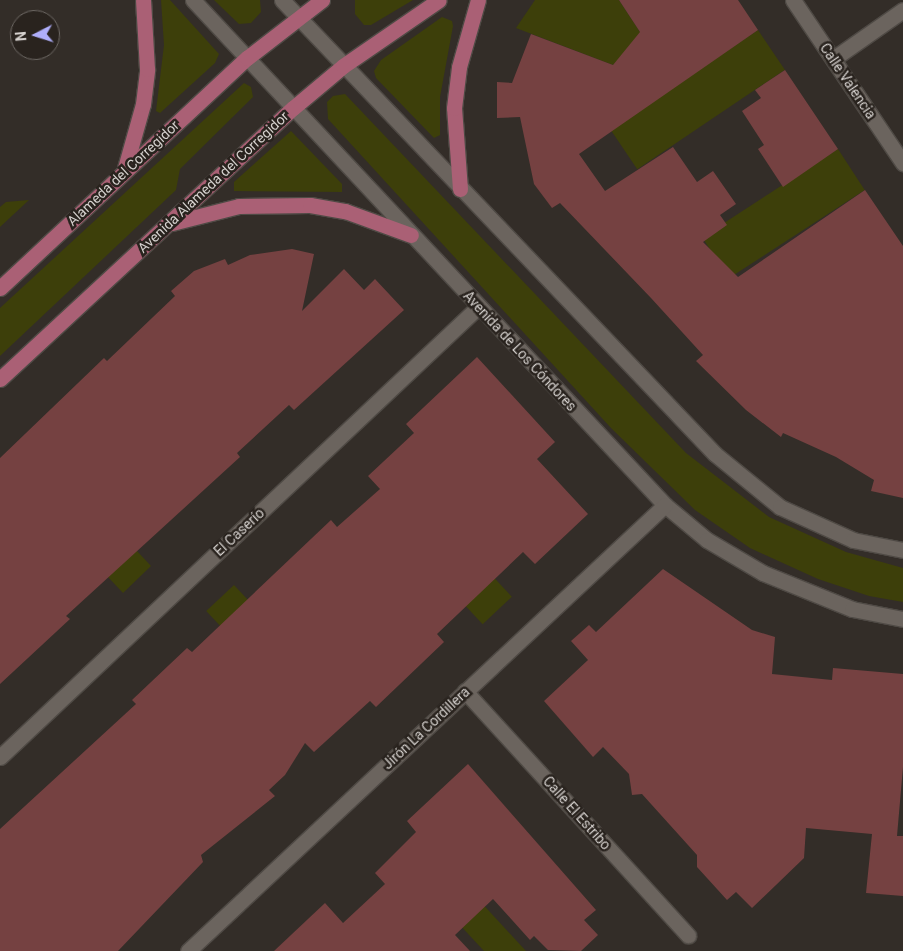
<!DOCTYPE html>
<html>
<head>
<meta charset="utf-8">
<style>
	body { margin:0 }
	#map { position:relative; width:903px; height:951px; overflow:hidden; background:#332d28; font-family:Roboto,sans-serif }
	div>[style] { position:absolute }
	.green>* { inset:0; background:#3d3f0a; transform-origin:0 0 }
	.building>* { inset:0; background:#754141 }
	.roads { filter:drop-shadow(1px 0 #4f4a45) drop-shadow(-1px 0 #4f4a45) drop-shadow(0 1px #4f4a45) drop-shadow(0 -1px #4f4a45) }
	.minor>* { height:15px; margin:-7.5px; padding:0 7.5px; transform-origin:7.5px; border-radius:7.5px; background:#6b645e }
	.major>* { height:15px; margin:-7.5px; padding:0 7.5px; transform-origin:7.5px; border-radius:7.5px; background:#aa6075 }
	span { translate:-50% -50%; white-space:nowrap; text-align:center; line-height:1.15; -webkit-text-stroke:5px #29231e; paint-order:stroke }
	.street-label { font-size:14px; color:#d6d2cf }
	.north { position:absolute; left:10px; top:10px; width:50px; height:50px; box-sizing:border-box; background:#29231e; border:1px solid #6e6965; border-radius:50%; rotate:265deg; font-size:14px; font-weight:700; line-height:20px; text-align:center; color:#d6d2cf }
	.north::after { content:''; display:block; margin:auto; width:18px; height:22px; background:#afaefa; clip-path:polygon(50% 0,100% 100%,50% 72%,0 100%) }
</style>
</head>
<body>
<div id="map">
	<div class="green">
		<i style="clip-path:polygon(161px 0,170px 0,219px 54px,215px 63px,160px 113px,156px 111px,164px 45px)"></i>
		<i style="clip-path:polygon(214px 0,260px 0,261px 12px,251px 23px,239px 24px)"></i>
		<i style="clip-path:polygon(355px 0,413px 0,371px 25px,364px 25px,355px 14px)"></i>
		<i style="clip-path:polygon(535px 0,619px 0,642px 35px,613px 65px,516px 28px)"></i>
		<i style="clip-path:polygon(442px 17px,452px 21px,453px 26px,440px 97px,440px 135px,434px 138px,376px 78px,374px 71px,381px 60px)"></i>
		<i style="left:758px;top:30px;width:48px;height:178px;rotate:56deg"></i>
		<i style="clip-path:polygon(244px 83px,251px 87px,253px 97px,180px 169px,176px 190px,0 356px,0 308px)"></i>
		<i style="clip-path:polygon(345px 94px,686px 453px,769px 517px,846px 552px,903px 568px,903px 602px,869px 596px,818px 579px,750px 548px,695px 510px,611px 428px,328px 119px,327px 102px,333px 96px)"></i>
		<i style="clip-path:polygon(291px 131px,342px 184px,342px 192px,234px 191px,234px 182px)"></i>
		<i style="left:838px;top:149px;width:49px;height:162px;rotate:57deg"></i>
		<i style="clip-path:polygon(29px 200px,0 227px,0 207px,6px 202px)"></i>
		<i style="clip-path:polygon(84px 494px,151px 566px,123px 593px,64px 530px)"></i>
		<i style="left:443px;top:523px;width:101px;height:40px;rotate:47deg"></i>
		<i style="left:234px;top:585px;width:98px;height:38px;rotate:47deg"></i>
		<i style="clip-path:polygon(478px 899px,526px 951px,484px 951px,458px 923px)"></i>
	</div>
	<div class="building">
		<i style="clip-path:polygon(619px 0,738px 0,758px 30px,579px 154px,605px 191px,673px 147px,697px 182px,713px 171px,736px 204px,720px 215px,727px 225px,703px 242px,738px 277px,865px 190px,903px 246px,903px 498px,871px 491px,874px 480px,836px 457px,783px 433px,781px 437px,746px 410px,696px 361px,703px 355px,651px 298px,560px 203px,552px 208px,534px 184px,520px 117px,497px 118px,497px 82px,512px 83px,531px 34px,613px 65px,640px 32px)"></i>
		<i style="clip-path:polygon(785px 70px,838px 149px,783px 187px,758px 149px,764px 145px,742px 111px,761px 98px,755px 90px)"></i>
		<i style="clip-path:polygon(292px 249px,314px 254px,302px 311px,344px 269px,364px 290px,375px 279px,404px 310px,294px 410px,289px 405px,237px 453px,240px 457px,66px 616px,70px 619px,0 684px,0 458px,104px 358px,107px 361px,175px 296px,171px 291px,194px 271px,225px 259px,228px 265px,250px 255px)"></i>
		<i style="clip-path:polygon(477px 357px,555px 442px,537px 459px,588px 514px,535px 564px,523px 552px,437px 634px,444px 642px,376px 707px,370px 701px,314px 752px,305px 743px,285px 775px,269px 790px,275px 796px,201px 855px,203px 862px,118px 951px,0 951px,0 829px,136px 704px,132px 700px,187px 648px,192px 652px,331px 520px,337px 527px,380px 489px,368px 476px,414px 433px,406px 424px)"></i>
		<i style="clip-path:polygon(663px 569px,752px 630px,775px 637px,772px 674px,832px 680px,833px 668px,903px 674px,903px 767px,897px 836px,903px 836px,903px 896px,866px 893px,872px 834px,806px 828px,804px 858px,752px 908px,736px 892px,727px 900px,697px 867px,697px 855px,642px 794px,632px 795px,629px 774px,603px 747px,593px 757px,544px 701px,588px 660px,571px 641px,589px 625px,596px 632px)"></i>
		<i style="clip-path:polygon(468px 764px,596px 910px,584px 920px,598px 935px,581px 951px,548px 950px,534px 936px,530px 940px,493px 899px,455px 935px,470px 951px,274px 951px,325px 903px,343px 923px,385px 884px,375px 873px,416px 832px,407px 821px)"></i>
	</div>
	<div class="roads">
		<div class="minor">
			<i style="left:193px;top:0;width:691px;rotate:46.93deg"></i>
			<i style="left:665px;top:505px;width:55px;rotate:39.8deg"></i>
			<i style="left:707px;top:540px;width:65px;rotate:30.5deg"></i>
			<i style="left:763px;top:573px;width:96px;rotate:22deg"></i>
			<i style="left:852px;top:609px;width:52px;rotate:11.1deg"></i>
			<i style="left:282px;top:0;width:627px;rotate:46.36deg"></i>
			<i style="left:715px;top:454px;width:84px;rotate:39.2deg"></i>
			<i style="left:780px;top:507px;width:80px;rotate:24.3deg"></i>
			<i style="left:853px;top:540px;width:51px;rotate:11.3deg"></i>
			<i style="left:793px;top:0;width:197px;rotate:56deg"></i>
			<i style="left:833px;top:59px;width:85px;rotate:-35deg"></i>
			<i style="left:465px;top:691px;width:331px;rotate:47.6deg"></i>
			<i style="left:0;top:757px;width:656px;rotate:-43.27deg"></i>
			<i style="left:188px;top:951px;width:653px;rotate:-43.08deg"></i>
		</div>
		<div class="major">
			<i style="left:125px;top:168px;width:66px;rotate:-74.3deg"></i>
			<i style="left:143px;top:104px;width:35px;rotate:-83deg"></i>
			<i style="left:147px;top:69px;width:69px;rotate:-93.3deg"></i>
			<i style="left:460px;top:189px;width:81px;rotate:-94.2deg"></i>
			<i style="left:454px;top:108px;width:41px;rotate:-83deg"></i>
			<i style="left:459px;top:67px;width:70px;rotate:-74.2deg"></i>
			<i style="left:172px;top:223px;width:69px;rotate:-14.2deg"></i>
			<i style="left:239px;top:206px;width:71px;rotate:-0.8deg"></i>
			<i style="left:310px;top:205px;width:36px;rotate:10deg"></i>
			<i style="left:345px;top:211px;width:70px;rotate:20deg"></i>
			<i style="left:0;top:288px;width:338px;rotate:-43deg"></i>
			<i style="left:247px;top:58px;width:95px;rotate:-37.7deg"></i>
			<i style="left:0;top:379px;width:399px;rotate:-42.8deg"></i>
			<i style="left:293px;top:108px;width:65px;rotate:-40deg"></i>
			<i style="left:343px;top:66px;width:116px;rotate:-34.5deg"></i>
		</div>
	</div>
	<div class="street-label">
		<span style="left:848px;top:81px;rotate:56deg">Calle Valencia</span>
		<span style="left:123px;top:173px;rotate:-43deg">Alameda del Corregidor</span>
		<span style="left:213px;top:182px;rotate:-43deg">Avenida Alameda del Corregidor</span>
		<span style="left:520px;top:351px;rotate:47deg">Avenida de Los Cóndores</span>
		<span style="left:239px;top:532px;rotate:-43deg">El Caserío</span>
		<span style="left:426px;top:728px;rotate:-43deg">Jirón La Cordillera</span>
		<span style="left:577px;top:813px;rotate:48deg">Calle El Estribo</span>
	</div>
	<div class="north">N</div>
</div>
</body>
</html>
